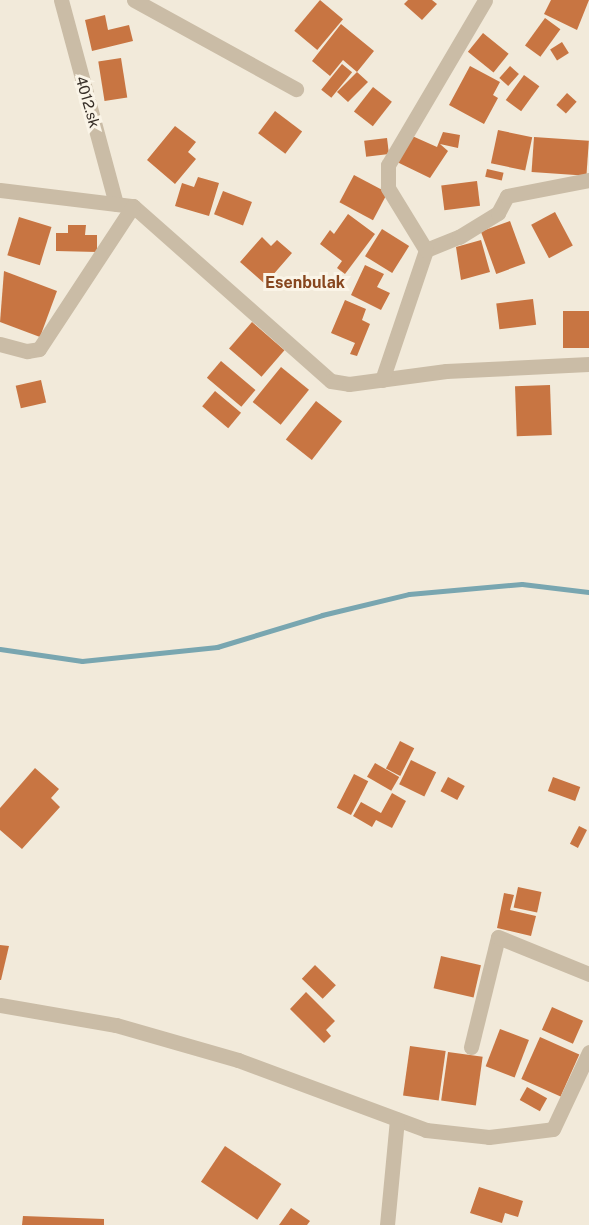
<!DOCTYPE html>
<html>
<head>
<meta charset="utf-8">
<style>
	body { margin:0 }
	#map { position:relative; width:589px; height:1225px; overflow:hidden; background:#f2eada; font-family:"Public Sans",sans-serif }
	div>[style] { position:absolute }
	.stream>* { height:5px; margin:-2.5px; padding:0 2.5px; transform-origin:2.5px; border-radius:2.5px; background:#79a6b0 }
	.building>* { inset:0; background:#c87542; transform-origin:0 0 }
	.minor>* { height:15px; margin:-7.5px; padding:0 7.5px; transform-origin:7.5px; border-radius:7.5px; background:#cabca6 }
	span { translate:-50% -50%; white-space:nowrap; text-align:center; line-height:1.15; -webkit-text-stroke:6px #faf4e7; paint-order:stroke }
	.street-label { font-size:15px; color:#362e27 }
	.neighbourhood-label { font-size:16px; color:#87461e; font-weight:700 }
</style>
</head>
<body>
<div id="map">
	<div class="stream">
		<i style="left:0;top:649px;width:83px;rotate:8.3deg"></i>
		<i style="left:82px;top:661px;width:136px;rotate:-5.9deg"></i>
		<i style="left:217px;top:647px;width:110px;rotate:-16.9deg"></i>
		<i style="left:322px;top:615px;width:89px;rotate:-13.6deg"></i>
		<i style="left:409px;top:594px;width:113px;rotate:-5.1deg"></i>
		<i style="left:522px;top:584px;width:67px;rotate:6.8deg"></i>
	</div>
	<div class="building">
		<i style="left:320px;top:0;width:30px;height:40px;rotate:40deg"></i>
		<i style="clip-path:polygon(408px 0,432px 0,437px 4px,422px 20px,404px 4px)"></i>
		<i style="clip-path:polygon(551px 0,589px 0,577px 30px,544px 14px)"></i>
		<i style="clip-path:polygon(105px 15px,108px 30px,129px 25px,133px 41px,92px 51px,85px 20px)"></i>
		<i style="left:545px;top:18px;width:19px;height:34px;rotate:36deg"></i>
		<i style="clip-path:polygon(341px 24px,374px 51px,357px 72px,368px 82px,348px 102px,337px 92px,357px 72px,343px 60px,330px 76px,312px 61px)"></i>
		<i style="left:483px;top:33px;width:33px;height:24px;rotate:39deg"></i>
		<i style="left:562px;top:42px;width:13px;height:14px;rotate:58deg"></i>
		<i style="left:121px;top:58px;width:40px;height:23px;rotate:81deg"></i>
		<i style="left:342px;top:64px;width:13px;height:33px;rotate:39deg"></i>
		<i style="clip-path:polygon(470px 66px,500px 82px,493px 95px,498px 98px,484px 124px,449px 105px)"></i>
		<i style="left:510px;top:66px;width:12px;height:16px;rotate:42deg"></i>
		<i style="left:524px;top:75px;width:19px;height:31px;rotate:36deg"></i>
		<i style="left:373px;top:87px;width:24px;height:31px;rotate:38deg"></i>
		<i style="left:567px;top:93px;width:13px;height:16px;rotate:42deg"></i>
		<i style="left:275px;top:111px;width:34px;height:28px;rotate:37deg"></i>
		<i style="clip-path:polygon(175px 126px,196px 142px,188px 152px,196px 159px,175px 184px,147px 160px)"></i>
		<i style="left:498px;top:130px;width:35px;height:34px;rotate:12deg"></i>
		<i style="clip-path:polygon(443px 132px,460px 135px,458px 148px,440px 144px,448px 151px,430px 178px,397px 162px,410px 135px,437px 147px)"></i>
		<i style="left:534px;top:137px;width:55px;height:35px;rotate:4deg"></i>
		<i style="left:387px;top:138px;width:16px;height:23px;rotate:83deg"></i>
		<i style="left:487px;top:169px;width:17px;height:8px;rotate:13deg"></i>
		<i style="left:354px;top:175px;width:38px;height:31px;rotate:28deg"></i>
		<i style="clip-path:polygon(198px 177px,219px 183px,209px 216px,175px 206px,182px 183px,194px 187px)"></i>
		<i style="left:477px;top:181px;width:25px;height:36px;rotate:83deg"></i>
		<i style="left:223px;top:191px;width:31px;height:25px;rotate:21deg"></i>
		<i style="left:555px;top:212px;width:38px;height:27px;rotate:62deg"></i>
		<i style="clip-path:polygon(348px 214px,375px 234px,345px 274px,337px 268px,342px 261px,320px 244px,330px 230px,334px 234px)"></i>
		<i style="left:19px;top:217px;width:34px;height:40px;rotate:17deg"></i>
		<i style="left:510px;top:221px;width:45px;height:31px;rotate:70deg"></i>
		<i style="clip-path:polygon(68px 225px,86px 225px,85px 235px,97px 235px,97px 252px,56px 251px,56px 233px,68px 233px)"></i>
		<i style="left:382px;top:229px;width:32px;height:32px;rotate:32deg"></i>
		<i style="clip-path:polygon(262px 237px,271px 246px,277px 240px,292px 253px,265px 284px,240px 262px)"></i>
		<i style="clip-path:polygon(481px 240px,490px 272px,461px 280px,456px 247px)"></i>
		<i style="clip-path:polygon(365px 265px,384px 274px,377px 287px,390px 293px,381px 310px,351px 295px)"></i>
		<i style="clip-path:polygon(4px 271px,57px 291px,40px 337px,0 322px)"></i>
		<i style="left:533px;top:299px;width:26px;height:37px;rotate:83deg"></i>
		<i style="clip-path:polygon(345px 300px,366px 309px,362px 320px,370px 324px,357px 356px,350px 354px,355px 343px,331px 333px)"></i>
		<i style="left:563px;top:311px;width:26px;height:37px"></i>
		<i style="left:252px;top:322px;width:43px;height:35px;rotate:41deg"></i>
		<i style="left:221px;top:361px;width:45px;height:22px;rotate:40deg"></i>
		<i style="left:281px;top:367px;width:36px;height:45px;rotate:39deg"></i>
		<i style="left:41px;top:380px;width:23px;height:26px;rotate:77deg"></i>
		<i style="left:550px;top:385px;width:50px;height:35px;rotate:88deg"></i>
		<i style="left:215px;top:391px;width:34px;height:20px;rotate:40deg"></i>
		<i style="left:316px;top:401px;width:33px;height:49px;rotate:38deg"></i>
		<i style="left:400px;top:741px;width:16px;height:31px;rotate:27deg"></i>
		<i style="left:411px;top:760px;width:28px;height:27px;rotate:26deg"></i>
		<i style="left:375px;top:763px;width:28px;height:16px;rotate:30deg"></i>
		<i style="clip-path:polygon(35px 768px,59px 789px,51px 798px,60px 807px,22px 849px,0 830px,0 808px)"></i>
		<i style="left:354px;top:774px;width:16px;height:38px;rotate:27deg"></i>
		<i style="left:448px;top:777px;width:19px;height:16px;rotate:28deg"></i>
		<i style="left:553px;top:777px;width:29px;height:15px;rotate:20deg"></i>
		<i style="clip-path:polygon(392px 793px,406px 801px,392px 828px,376px 820px,372px 827px,353px 816px,361px 802px,381px 813px)"></i>
		<i style="left:579px;top:826px;width:9px;height:20px;rotate:27deg"></i>
		<i style="left:518px;top:887px;width:24px;height:21px;rotate:12deg"></i>
		<i style="clip-path:polygon(504px 893px,514px 895px,510px 910px,536px 916px,531px 936px,497px 928px)"></i>
		<i style="clip-path:polygon(0 945px,9px 946px,1px 980px,0 980px)"></i>
		<i style="left:441px;top:956px;width:41px;height:33px;rotate:13deg"></i>
		<i style="left:315px;top:965px;width:29px;height:19px;rotate:44deg"></i>
		<i style="clip-path:polygon(306px 992px,335px 1021px,326px 1030px,331px 1036px,324px 1043px,290px 1009px)"></i>
		<i style="left:552px;top:1007px;width:34px;height:25px;rotate:24deg"></i>
		<i style="left:500px;top:1029px;width:31px;height:40px;rotate:21deg"></i>
		<i style="left:540px;top:1037px;width:43px;height:46px;rotate:24deg"></i>
		<i style="left:410px;top:1046px;width:36px;height:50px;rotate:8deg"></i>
		<i style="left:448px;top:1052px;width:35px;height:49px;rotate:8deg"></i>
		<i style="left:527px;top:1087px;width:23px;height:15px;rotate:29deg"></i>
		<i style="left:225px;top:1146px;width:68px;height:43px;rotate:34deg"></i>
		<i style="clip-path:polygon(479px 1187px,523px 1201px,518px 1217px,505px 1213px,502px 1223px,470px 1213px)"></i>
		<i style="clip-path:polygon(291px 1208px,310px 1221px,307px 1225px,279px 1225px)"></i>
		<i style="clip-path:polygon(23px 1216px,104px 1219px,104px 1225px,22px 1225px)"></i>
	</div>
	<div class="minor">
		<i style="left:61px;top:0;width:211px;rotate:74.9deg"></i>
		<i style="left:134px;top:0;width:185px;rotate:28.8deg"></i>
		<i style="left:0;top:190px;width:134px;rotate:6.9deg"></i>
		<i style="left:133px;top:206px;width:264px;rotate:41.5deg"></i>
		<i style="left:331px;top:381px;width:18px;rotate:9deg"></i>
		<i style="left:349px;top:384px;width:98px;rotate:-7.6deg"></i>
		<i style="left:446px;top:371px;width:143px;rotate:-2.8deg"></i>
		<i style="left:426px;top:250px;width:35px;rotate:-22deg"></i>
		<i style="left:459px;top:237px;width:46px;rotate:-31.6deg"></i>
		<i style="left:498px;top:213px;width:19px;rotate:-62deg"></i>
		<i style="left:507px;top:196px;width:84px;rotate:-11deg"></i>
		<i style="left:0;top:344px;width:28px;rotate:15deg"></i>
		<i style="left:27px;top:351px;width:12px;rotate:-9deg"></i>
		<i style="left:39px;top:349px;width:171px;rotate:-56.7deg"></i>
		<i style="left:382px;top:380px;width:137px;rotate:-71.3deg"></i>
		<i style="left:426px;top:250px;width:73px;rotate:-121.5deg"></i>
		<i style="left:388px;top:188px;width:23px;rotate:-90deg"></i>
		<i style="left:388px;top:165px;width:191px;rotate:-59.5deg"></i>
		<i style="left:0;top:1005px;width:118px;rotate:9.8deg"></i>
		<i style="left:116px;top:1025px;width:127px;rotate:16deg"></i>
		<i style="left:238px;top:1060px;width:201px;rotate:20.4deg"></i>
		<i style="left:426px;top:1130px;width:63px;rotate:6.3deg"></i>
		<i style="left:489px;top:1137px;width:64px;rotate:-7.1deg"></i>
		<i style="left:553px;top:1129px;width:85px;rotate:-64.9deg"></i>
		<i style="left:471px;top:1047px;width:113px;rotate:-76.2deg"></i>
		<i style="left:498px;top:937px;width:98px;rotate:22.1deg"></i>
		<i style="left:387px;top:1225px;width:106px;rotate:-84.6deg"></i>
	</div>
	<div class="street-label">
		<span style="left:88px;top:102px;rotate:74deg">4012.sk</span>
	</div>
	<div class="neighbourhood-label">
		<span style="left:305px;top:283px">Esenbulak</span>
	</div>
</div>
</body>
</html>
